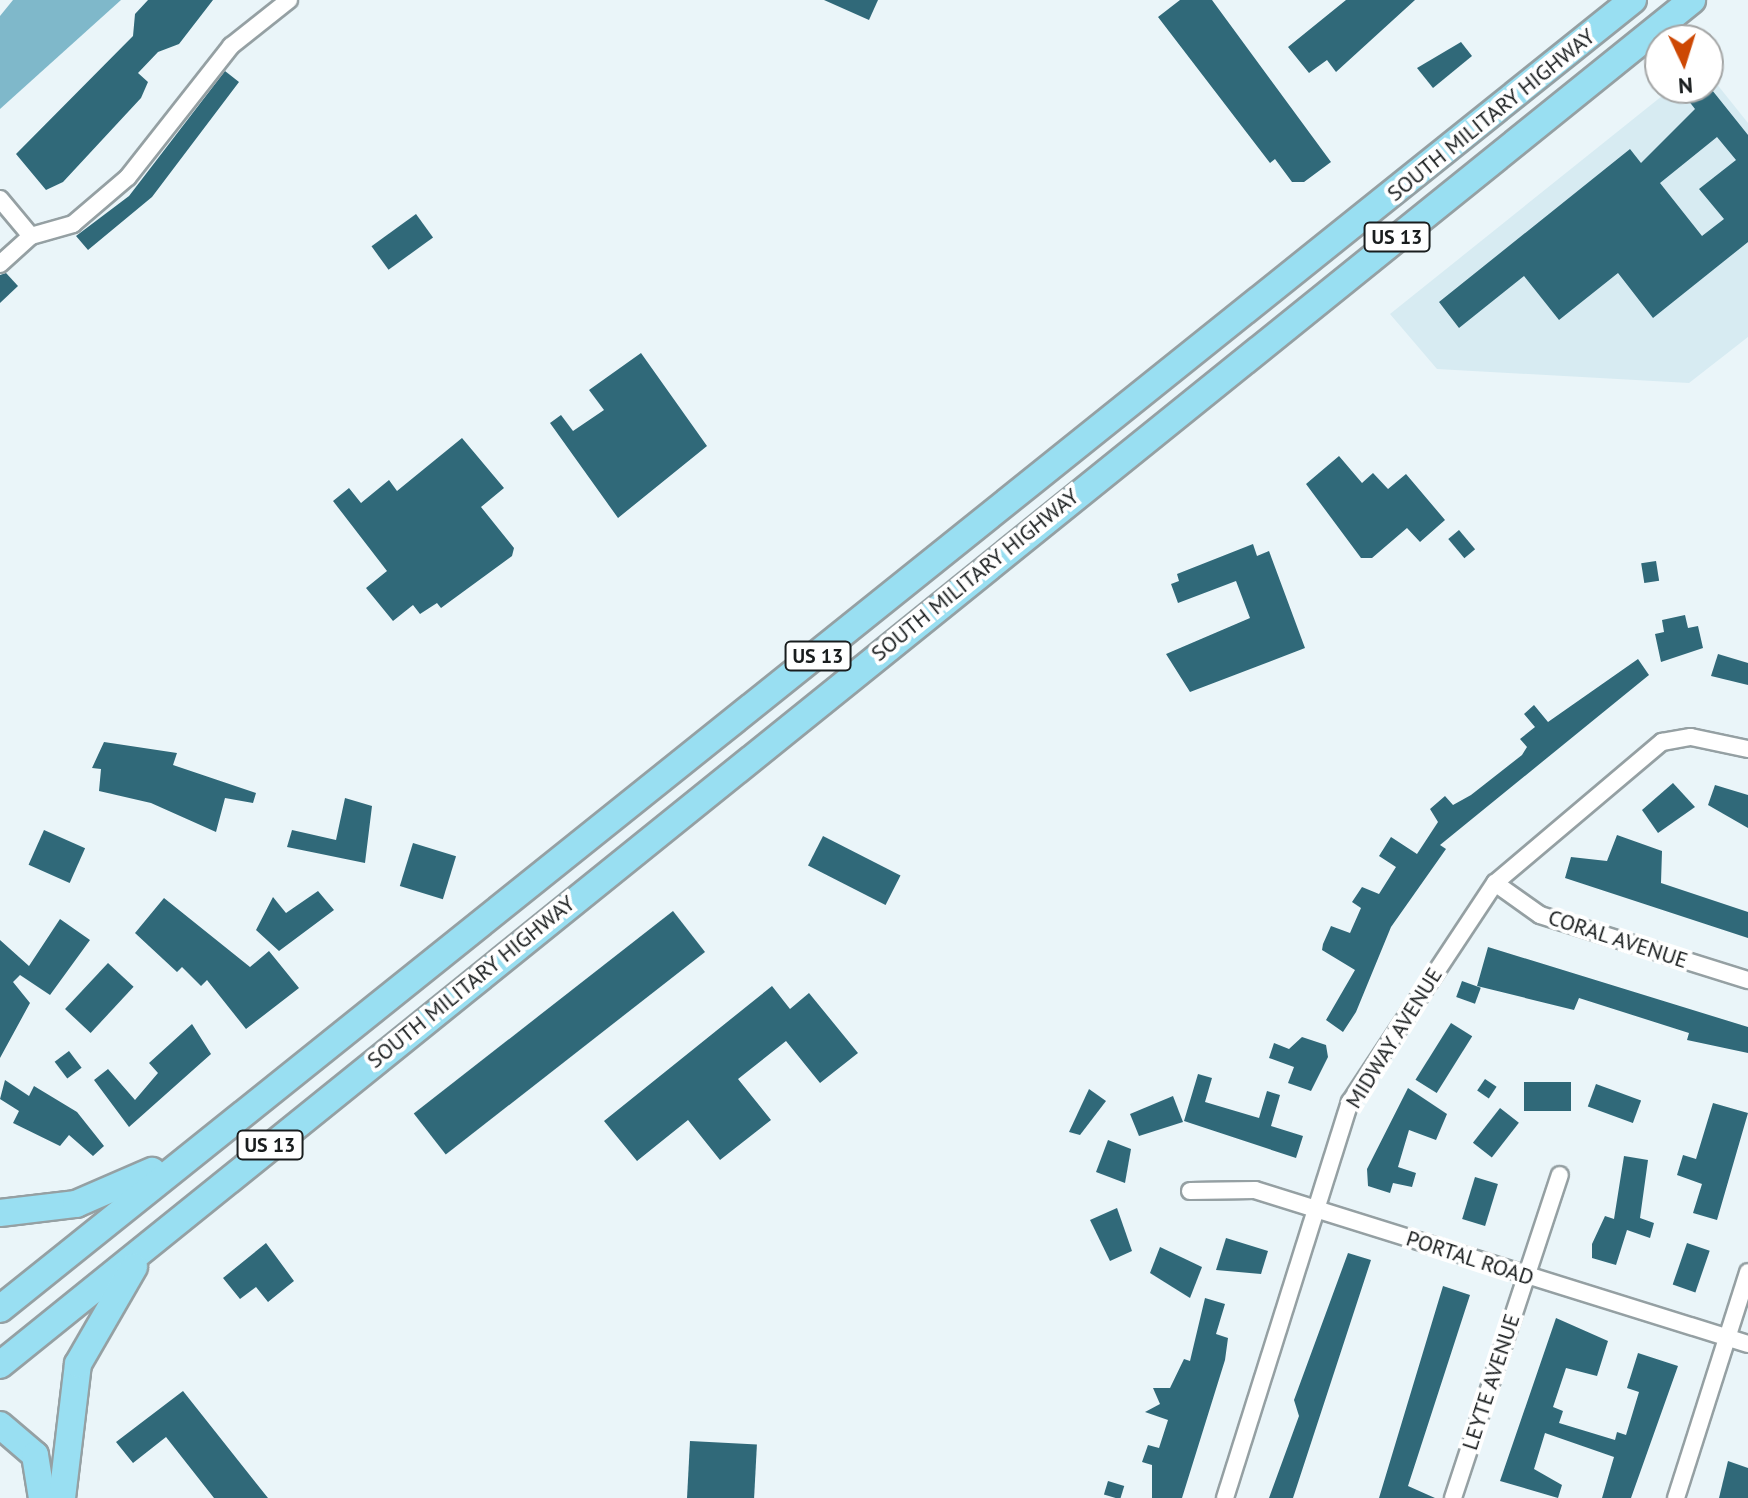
<!DOCTYPE html>
<html>
<head>
<meta charset="utf-8">
<style>
	body { margin:0 }
	#map { position:relative; width:1748px; height:1498px; overflow:hidden; background:#eaf5f9; font-family:"PT Sans",sans-serif }
	div>[style] { position:absolute }
	.built>* { inset:0; background:#d7ebf2 }
	.water>* { inset:0; background:#7fb8ca }
	.building>* { inset:0; background:#306979; transform-origin:0 0 }
	.roads { filter:drop-shadow(2px 0 #95a0a3) drop-shadow(-2px 0 #95a0a3) drop-shadow(0 2px #95a0a3) drop-shadow(0 -2px #95a0a3) }
	.street>* { height:16px; margin:-8px; padding:0 8px; transform-origin:8px; border-radius:8px; background:#fff }
	.primary>* { height:26px; margin:-13px; padding:0 13px; transform-origin:13px; border-radius:13px; background:#99dff2 }
	span { translate:-50% -50%; white-space:nowrap; text-align:center; line-height:1.15; -webkit-text-stroke:8px #fff; paint-order:stroke }
	.shield-label span { padding:2px 6px; background:#fff; border:2px solid; border-radius:6px; -webkit-text-stroke-width:0 }
	.shield-label { font-size:20px; color:#191d1e; font-weight:700 }
	.street-label { font-size:22px; color:#191d1e }
	.north { position:absolute; left:1644px; top:24px; width:80px; height:80px; box-sizing:border-box; background:#fff; border:2px solid #a3a5a5; border-radius:50%; rotate:176deg; font-size:22px; font-weight:700; line-height:32px; text-align:center; color:#191d1e }
	.north::after { content:''; display:block; margin:auto; width:28px; height:36px; background:#cd4804; clip-path:polygon(50% 0,100% 100%,50% 72%,0 100%) }
</style>
</head>
<body>
<div id="map">
	<div class="built">
		<i style="clip-path:polygon(1708px 73px,1748px 123px,1748px 337px,1689px 383px,1437px 369px,1390px 314px,1672px 88px,1708px 88px)"></i>
	</div>
	<div class="water">
		<i style="clip-path:polygon(13px 0,121px 0,0 109px,0 16px)"></i>
	</div>
	<div class="building">
		<i style="clip-path:polygon(148px 0,213px 0,179px 44px,158px 52px,138px 73px,148px 82px,141px 98px,63px 182px,46px 190px,16px 154px,133px 36px,135px 14px)"></i>
		<i style="clip-path:polygon(824px 0,878px 0,869px 20px)"></i>
		<i style="clip-path:polygon(1180px 0,1212px 0,1331px 162px,1304px 182px,1292px 182px,1275px 159px,1270px 163px,1158px 17px)"></i>
		<i style="clip-path:polygon(1346px 0,1415px 0,1336px 72px,1327px 60px,1309px 73px,1288px 47px)"></i>
		<i style="clip-path:polygon(1461px 42px,1472px 56px,1433px 88px,1417px 68px)"></i>
		<i style="clip-path:polygon(225px 71px,239px 82px,152px 197px,88px 250px,76px 236px,129px 196px)"></i>
		<i style="clip-path:polygon(evenodd,1708px 85px,1748px 135px,1748px 242px,1653px 318px,1618px 273px,1559px 320px,1524px 276px,1459px 328px,1439px 302px,1630px 149px,1641px 163px,1695px 109px,1688px 100px,1708px 85px,1717px 137px,1736px 160px,1699px 189px,1724px 219px,1702px 236px,1660px 183px,1717px 137px)"></i>
		<i style="left:416px;top:214px;width:29px;height:55px;rotate:54deg"></i>
		<i style="clip-path:polygon(6px 273px,18px 286px,0 303px,0 275px)"></i>
		<i style="clip-path:polygon(641px 353px,707px 446px,618px 518px,550px 423px,561px 415px,573px 431px,604px 410px,589px 390px)"></i>
		<i style="clip-path:polygon(462px 438px,504px 488px,481px 507px,514px 548px,512px 556px,441px 608px,437px 603px,420px 614px,413px 605px,393px 621px,366px 588px,387px 571px,333px 501px,349px 488px,361px 503px,389px 480px,397px 491px)"></i>
		<i style="clip-path:polygon(1339px 456px,1362px 483px,1373px 473px,1388px 489px,1406px 474px,1445px 520px,1420px 542px,1407px 528px,1372px 558px,1361px 558px,1306px 484px)"></i>
		<i style="left:1459px;top:530px;width:25px;height:14px;rotate:50deg"></i>
		<i style="clip-path:polygon(1253px 544px,1257px 556px,1269px 551px,1305px 648px,1190px 692px,1166px 654px,1250px 618px,1236px 581px,1178px 603px,1171px 584px,1179px 581px,1177px 574px)"></i>
		<i style="left:1656px;top:561px;width:20px;height:15px;rotate:81deg"></i>
		<i style="clip-path:polygon(1685px 615px,1688px 628px,1698px 626px,1703px 648px,1661px 662px,1655px 634px,1664px 632px,1662px 620px)"></i>
		<i style="clip-path:polygon(1718px 654px,1748px 663px,1748px 685px,1711px 676px)"></i>
		<i style="clip-path:polygon(1638px 659px,1649px 675px,1440px 845px,1446px 849px,1391px 927px,1356px 1012px,1343px 1032px,1326px 1020px,1355px 970px,1322px 950px,1323px 944px,1331px 926px,1350px 933px,1361px 908px,1352px 902px,1362px 887px,1379px 894px,1396px 867px,1379px 856px,1391px 837px,1417px 854px,1438px 822px,1430px 809px,1445px 796px,1453px 805px,1471px 795px,1522px 755px,1527px 747px,1520px 739px,1535px 727px,1524px 714px,1534px 705px,1548px 722px)"></i>
		<i style="clip-path:polygon(104px 742px,177px 753px,173px 765px,256px 793px,253px 803px,225px 798px,216px 832px,151px 803px,99px 791px,101px 769px,92px 768px)"></i>
		<i style="clip-path:polygon(1673px 783px,1695px 807px,1658px 833px,1642px 810px)"></i>
		<i style="clip-path:polygon(1715px 785px,1748px 795px,1748px 828px,1708px 805px)"></i>
		<i style="clip-path:polygon(345px 798px,372px 806px,365px 863px,287px 847px,292px 830px,336px 840px)"></i>
		<i style="left:44px;top:830px;width:45px;height:38px;rotate:24deg"></i>
		<i style="clip-path:polygon(1617px 835px,1662px 851px,1661px 883px,1748px 912px,1748px 938px,1565px 878px,1571px 857px,1607px 861px)"></i>
		<i style="left:823px;top:836px;width:87px;height:33px;rotate:27deg"></i>
		<i style="left:413px;top:843px;width:45px;height:45px;rotate:17deg"></i>
		<i style="clip-path:polygon(318px 891px,334px 910px,279px 951px,256px 930px,273px 897px,286px 913px)"></i>
		<i style="clip-path:polygon(164px 898px,250px 967px,269px 951px,299px 988px,246px 1029px,207px 980px,201px 986px,182px 967px,177px 972px,135px 933px)"></i>
		<i style="left:673px;top:911px;width:52px;height:329px;rotate:52deg"></i>
		<i style="clip-path:polygon(60px 919px,90px 940px,50px 995px,20px 975px,13px 982px,30px 1003px,0 1058px,0 940px,29px 966px)"></i>
		<i style="clip-path:polygon(1488px 947px,1748px 1027px,1748px 1053px,1687px 1040px,1689px 1033px,1579px 998px,1574px 1010px,1477px 986px)"></i>
		<i style="left:108px;top:963px;width:35px;height:63px;rotate:43deg"></i>
		<i style="left:1462px;top:981px;width:20px;height:17px;rotate:20deg"></i>
		<i style="clip-path:polygon(772px 986px,790px 1009px,809px 993px,858px 1053px,820px 1083px,786px 1041px,738px 1079px,771px 1120px,720px 1160px,688px 1120px,637px 1161px,604px 1121px)"></i>
		<i style="left:1451px;top:1023px;width:25px;height:67px;rotate:32deg"></i>
		<i style="clip-path:polygon(192px 1024px,211px 1054px,129px 1127px,94px 1080px,108px 1069px,135px 1100px,158px 1073px,149px 1063px)"></i>
		<i style="clip-path:polygon(1302px 1037px,1326px 1045px,1328px 1057px,1311px 1091px,1288px 1083px,1294px 1067px,1269px 1058px,1274px 1043px,1289px 1049px)"></i>
		<i style="left:69px;top:1051px;width:21px;height:18px;rotate:53deg"></i>
		<i style="clip-path:polygon(1198px 1074px,1212px 1078px,1205px 1102px,1259px 1118px,1267px 1091px,1280px 1095px,1271px 1126px,1303px 1136px,1296px 1158px,1184px 1121px)"></i>
		<i style="left:1485px;top:1079px;width:14px;height:14px;rotate:34deg"></i>
		<i style="clip-path:polygon(5px 1080px,29px 1096px,34px 1086px,77px 1112px,104px 1146px,93px 1156px,69px 1135px,60px 1146px,13px 1123px,19px 1111px,0 1099px)"></i>
		<i style="left:1524px;top:1082px;width:47px;height:29px"></i>
		<i style="left:1596px;top:1084px;width:48px;height:24px;rotate:20deg"></i>
		<i style="clip-path:polygon(1408px 1088px,1447px 1114px,1436px 1140px,1409px 1130px,1398px 1167px,1416px 1173px,1412px 1187px,1393px 1183px,1390px 1193px,1368px 1186px,1367px 1169px)"></i>
		<i style="clip-path:polygon(1089px 1089px,1106px 1101px,1080px 1135px,1069px 1132px)"></i>
		<i style="clip-path:polygon(1173px 1096px,1183px 1122px,1139px 1136px,1130px 1114px)"></i>
		<i style="clip-path:polygon(1713px 1103px,1748px 1113px,1717px 1220px,1693px 1213px,1702px 1184px,1677px 1175px,1683px 1155px,1696px 1159px)"></i>
		<i style="left:1500px;top:1108px;width:24px;height:44px;rotate:38deg"></i>
		<i style="clip-path:polygon(1108px 1140px,1131px 1149px,1125px 1183px,1096px 1172px)"></i>
		<i style="clip-path:polygon(1624px 1156px,1648px 1160px,1640px 1218px,1654px 1223px,1650px 1238px,1627px 1230px,1616px 1265px,1592px 1258px,1592px 1244px,1605px 1216px,1614px 1219px)"></i>
		<i style="left:1475px;top:1177px;width:24px;height:44px;rotate:17deg"></i>
		<i style="clip-path:polygon(1117px 1208px,1132px 1251px,1110px 1261px,1090px 1220px)"></i>
		<i style="clip-path:polygon(1226px 1238px,1268px 1251px,1261px 1274px,1216px 1270px)"></i>
		<i style="clip-path:polygon(266px 1243px,294px 1281px,268px 1302px,256px 1287px,240px 1299px,223px 1278px)"></i>
		<i style="left:1687px;top:1243px;width:24px;height:44px;rotate:19deg"></i>
		<i style="clip-path:polygon(1160px 1247px,1202px 1267px,1190px 1298px,1150px 1273px)"></i>
		<i style="clip-path:polygon(1348px 1253px,1371px 1260px,1293px 1498px,1269px 1498px,1299px 1416px,1294px 1400px)"></i>
		<i style="clip-path:polygon(1443px 1286px,1470px 1295px,1408px 1486px,1435px 1498px,1379px 1498px)"></i>
		<i style="clip-path:polygon(1205px 1298px,1225px 1304px,1216px 1334px,1228px 1338px,1225px 1360px,1182px 1498px,1152px 1498px,1152px 1465px,1142px 1462px,1148px 1445px,1159px 1448px,1168px 1420px,1145px 1412px,1160px 1404px,1153px 1388px,1170px 1388px,1184px 1359px,1190px 1361px)"></i>
		<i style="clip-path:polygon(1556px 1318px,1608px 1341px,1597px 1376px,1566px 1368px,1553px 1407px,1563px 1411px,1559px 1423px,1615px 1440px,1617px 1432px,1626px 1435px,1639px 1392px,1627px 1388px,1638px 1353px,1678px 1366px,1631px 1498px,1602px 1498px,1614px 1457px,1545px 1433px,1534px 1469px,1562px 1485px,1558px 1498px,1500px 1481px)"></i>
		<i style="clip-path:polygon(183px 1391px,268px 1498px,214px 1498px,166px 1437px,133px 1463px,116px 1442px)"></i>
		<i style="left:690px;top:1441px;width:67px;height:57px;rotate:3deg"></i>
		<i style="clip-path:polygon(1728px 1461px,1748px 1468px,1748px 1498px,1719px 1498px)"></i>
		<i style="left:1108px;top:1481px;width:17px;height:14px;rotate:17deg"></i>
	</div>
	<div class="roads">
		<div class="street">
			<i style="left:0;top:199px;width:48px;rotate:50deg"></i>
			<i style="left:31px;top:236px;width:44px;rotate:-15.9deg"></i>
			<i style="left:73px;top:224px;width:72px;rotate:-40.5deg"></i>
			<i style="left:128px;top:177px;width:167px;rotate:-51.8deg"></i>
			<i style="left:231px;top:46px;width:74px;rotate:-38.4deg"></i>
			<i style="left:0;top:264px;width:42px;rotate:-42.1deg"></i>
			<i style="left:1495px;top:883px;width:55px;rotate:35.4deg"></i>
			<i style="left:1540px;top:915px;width:218px;rotate:17.4deg"></i>
			<i style="left:1190px;top:1191px;width:65px;rotate:-0.9deg"></i>
			<i style="left:1255px;top:1190px;width:516px;rotate:17.35deg"></i>
			<i style="left:1225px;top:1498px;width:415px;rotate:-72.5deg"></i>
			<i style="left:1350px;top:1102px;width:263px;rotate:-56.5deg"></i>
			<i style="left:1495px;top:883px;width:219px;rotate:-40.2deg"></i>
			<i style="left:1662px;top:742px;width:29px;rotate:-10deg"></i>
			<i style="left:1691px;top:737px;width:58px;rotate:11.9deg"></i>
			<i style="left:1453px;top:1498px;width:340px;rotate:-71.7deg"></i>
			<i style="left:1676px;top:1498px;width:237px;rotate:-72.3deg"></i>
		</div>
		<div class="primary">
			<i style="left:0;top:1213px;width:77px;rotate:-6.8deg"></i>
			<i style="left:76px;top:1204px;width:83px;rotate:-23.5deg"></i>
			<i style="left:0;top:1309px;width:2093px;rotate:-38.72deg"></i>
			<i style="left:0;top:1365px;width:2174px;rotate:-38.89deg"></i>
			<i style="left:0;top:1425px;width:46px;rotate:40.6deg"></i>
			<i style="left:35px;top:1455px;width:44px;rotate:80.8deg"></i>
			<i style="left:62px;top:1498px;width:135px;rotate:-83.2deg"></i>
			<i style="left:78px;top:1364px;width:112px;rotate:-60deg"></i>
		</div>
	</div>
	<div class="shield-label">
		<span style="left:1397px;top:237px">US 13</span>
		<span style="left:818px;top:656px">US 13</span>
		<span style="left:270px;top:1145px">US 13</span>
	</div>
	<div class="street-label">
		<span style="left:1491px;top:115px;rotate:-39deg">SOUTH MILITARY HIGHWAY</span>
		<span style="left:975px;top:575px;rotate:-39deg">SOUTH MILITARY HIGHWAY</span>
		<span style="left:1618px;top:939px;rotate:18deg">CORAL AVENUE</span>
		<span style="left:471px;top:982px;rotate:-39deg">SOUTH MILITARY HIGHWAY</span>
		<span style="left:1394px;top:1038px;rotate:-58deg">MIDWAY AVENUE</span>
		<span style="left:1470px;top:1258px;rotate:18deg">PORTAL ROAD</span>
		<span style="left:1491px;top:1382px;rotate:-72deg">LEYTE AVENUE</span>
	</div>
	<div class="north">N</div>
</div>
</body>
</html>
